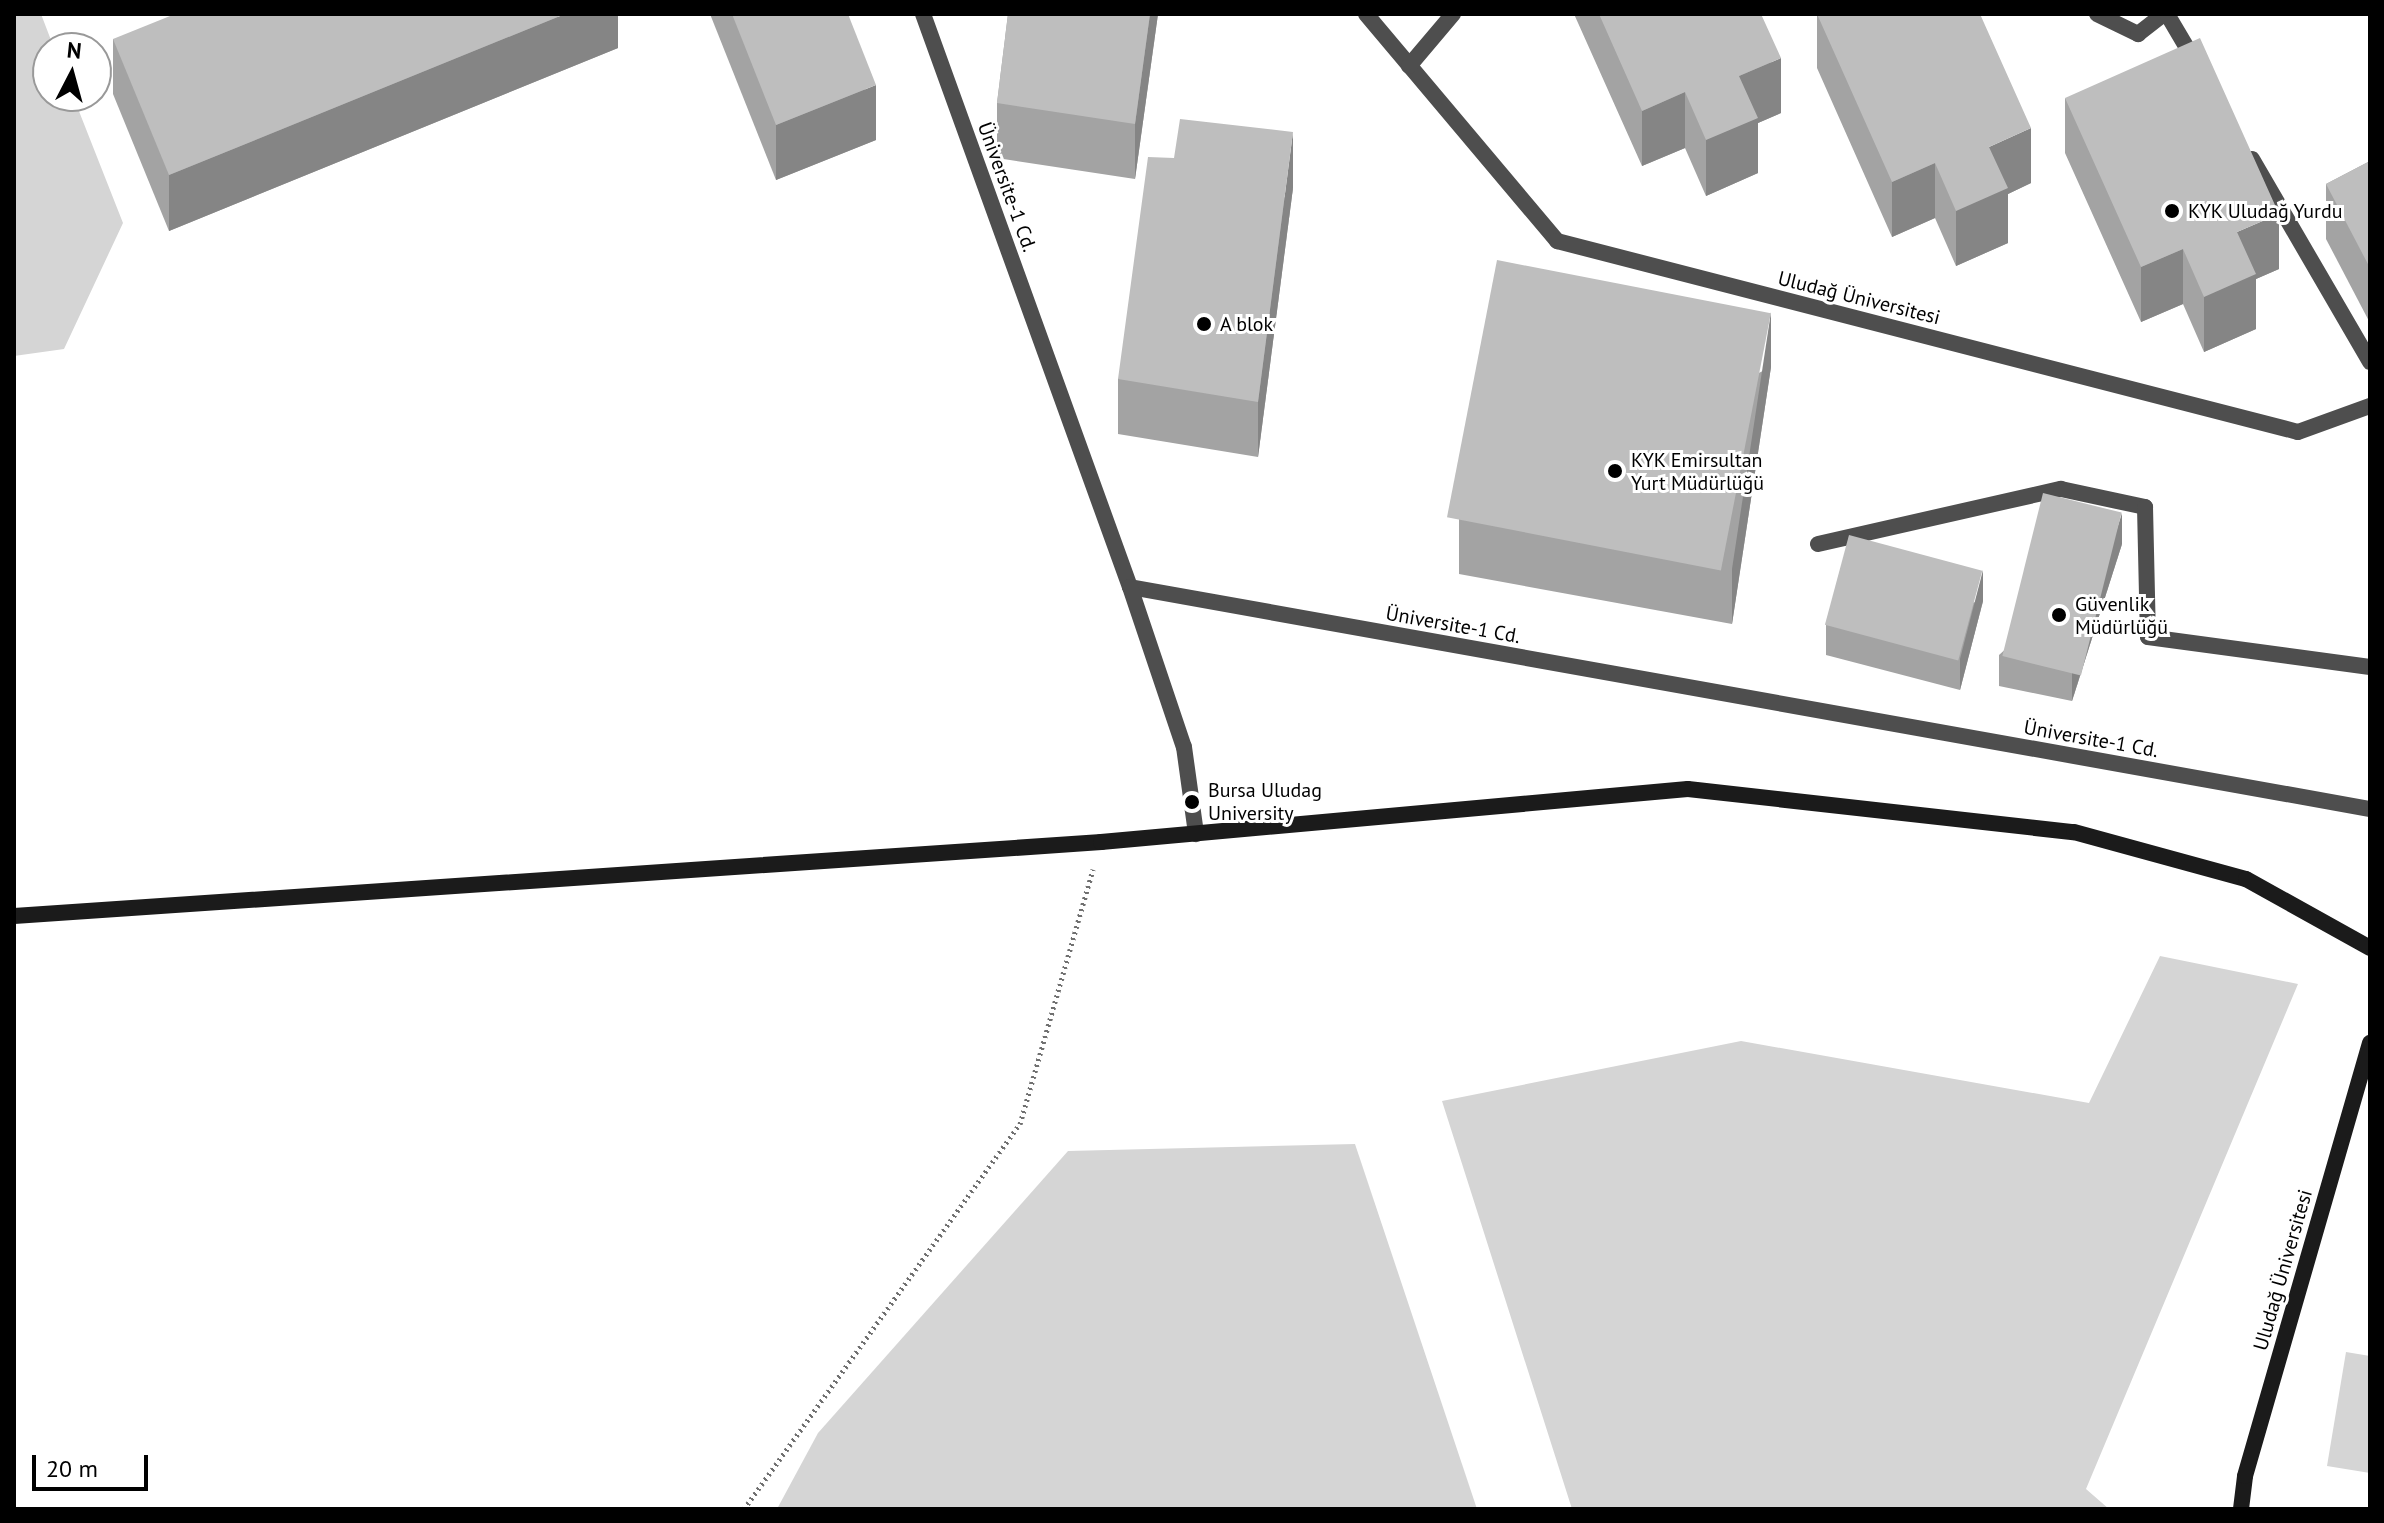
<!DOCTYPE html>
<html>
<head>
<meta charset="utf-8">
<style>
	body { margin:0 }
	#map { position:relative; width:2384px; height:1523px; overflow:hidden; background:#fff; font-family:"PT Sans",sans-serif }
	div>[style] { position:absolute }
	.green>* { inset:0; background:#d5d5d5 }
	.path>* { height:5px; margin-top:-2.5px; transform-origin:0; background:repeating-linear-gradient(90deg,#707070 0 2px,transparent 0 6px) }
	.street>* { height:16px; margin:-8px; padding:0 8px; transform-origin:8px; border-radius:8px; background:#4e4e4e }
	.secondary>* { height:16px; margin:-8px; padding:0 8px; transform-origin:8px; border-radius:8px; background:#1b1b1b }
	.wall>* { inset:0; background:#a3a3a3 }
	.shaded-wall>* { inset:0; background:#858585 }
	.building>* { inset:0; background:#bebebe; transform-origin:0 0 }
	.dots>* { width:22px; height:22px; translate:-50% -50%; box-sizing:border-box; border:4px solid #fff; border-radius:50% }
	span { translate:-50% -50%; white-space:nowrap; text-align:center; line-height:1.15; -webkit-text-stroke:6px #fff; paint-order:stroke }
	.street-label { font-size:20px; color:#000 }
	.poi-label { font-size:20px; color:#000 }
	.left { translate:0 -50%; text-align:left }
	.frame { position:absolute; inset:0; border:16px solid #000; pointer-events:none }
	.north { position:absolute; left:32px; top:32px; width:80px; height:80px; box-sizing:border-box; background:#fff; border:2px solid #999; border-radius:50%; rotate:6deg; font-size:22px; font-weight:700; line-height:32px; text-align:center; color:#000 }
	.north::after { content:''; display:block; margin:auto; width:28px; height:36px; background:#000; clip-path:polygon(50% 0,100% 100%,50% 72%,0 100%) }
	.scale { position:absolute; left:32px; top:1455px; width:116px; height:36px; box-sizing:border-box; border:4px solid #000; border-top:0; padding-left:10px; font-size:24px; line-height:28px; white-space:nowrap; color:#000; -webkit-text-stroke:6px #fff; paint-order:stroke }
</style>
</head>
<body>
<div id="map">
	<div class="green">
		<i style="clip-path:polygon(14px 14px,41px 14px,54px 48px,48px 48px,48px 96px,73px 96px,123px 223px,64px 349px,14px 356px)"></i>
		<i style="clip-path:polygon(2160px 956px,2298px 984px,2086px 1489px,2109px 1509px,1572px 1509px,1442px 1101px,1741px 1041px,2089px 1103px)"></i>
		<i style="clip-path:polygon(1355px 1144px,1477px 1509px,777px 1509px,818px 1433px,1068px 1151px)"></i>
		<i style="clip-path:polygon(2346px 1352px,2370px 1356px,2370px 1473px,2327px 1466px)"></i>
	</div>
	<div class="path">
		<i style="left:744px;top:1509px;width:474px;rotate:-54.4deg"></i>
		<i style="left:1020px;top:1124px;width:265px;rotate:-74deg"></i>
	</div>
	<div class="street">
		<i style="left:923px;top:14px;width:609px;rotate:70.14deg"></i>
		<i style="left:1130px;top:587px;width:1260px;rotate:10.15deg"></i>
		<i style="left:1366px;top:14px;width:297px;rotate:49.9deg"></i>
		<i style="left:1557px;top:241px;width:765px;rotate:14.45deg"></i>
		<i style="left:2298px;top:432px;width:77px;rotate:-19.9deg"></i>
		<i style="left:2097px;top:14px;width:46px;rotate:26deg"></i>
		<i style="left:2138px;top:34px;width:33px;rotate:-38deg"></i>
		<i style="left:2167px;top:14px;width:57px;rotate:59.4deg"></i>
		<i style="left:1409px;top:66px;width:68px;rotate:-49.8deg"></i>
		<i style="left:2252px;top:159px;width:235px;rotate:59.8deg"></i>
		<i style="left:1818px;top:544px;width:249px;rotate:-12.8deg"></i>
		<i style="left:2061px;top:489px;width:86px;rotate:12.1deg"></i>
		<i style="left:2145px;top:507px;width:130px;rotate:88.7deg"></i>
		<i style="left:2148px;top:637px;width:224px;rotate:7.7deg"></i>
		<i style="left:1130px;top:587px;width:169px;rotate:71.4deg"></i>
		<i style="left:1184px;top:747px;width:88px;rotate:82.1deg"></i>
	</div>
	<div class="secondary">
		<i style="left:14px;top:916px;width:1090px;rotate:-3.89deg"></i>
		<i style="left:1101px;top:842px;width:589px;rotate:-5.16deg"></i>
		<i style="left:1688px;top:789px;width:388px;rotate:6.4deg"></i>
		<i style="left:2074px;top:832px;width:178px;rotate:15.3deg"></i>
		<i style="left:2246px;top:879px;width:142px;rotate:29.1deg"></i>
		<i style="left:2241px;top:1509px;width:33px;rotate:-83deg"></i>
		<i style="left:2245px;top:1476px;width:451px;rotate:-73.9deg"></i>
	</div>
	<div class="wall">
		<i style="clip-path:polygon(618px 14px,618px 48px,169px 231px,113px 94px,113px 39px)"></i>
		<i style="clip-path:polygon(710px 14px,848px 14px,876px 140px,776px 180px)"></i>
		<i style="clip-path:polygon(1008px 14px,1158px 14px,1135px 179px,997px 158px,997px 103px)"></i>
		<i style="clip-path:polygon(1574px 14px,1761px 14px,1781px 113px,1758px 123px,1758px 173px,1706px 196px,1685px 148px,1642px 166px)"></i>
		<i style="clip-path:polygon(1817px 14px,2031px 183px,2008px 194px,2008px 243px,1956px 266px,1935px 218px,1892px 237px,1817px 68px)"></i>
		<i style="clip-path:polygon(2065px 98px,2279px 269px,2256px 279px,2256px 329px,2204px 352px,2183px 304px,2141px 322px,2065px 153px)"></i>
		<i style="clip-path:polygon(2370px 161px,2370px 323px,2326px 239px,2326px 184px)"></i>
		<i style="clip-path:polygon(1293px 188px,1258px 457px,1118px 434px,1118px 379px)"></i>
		<i style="clip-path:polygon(1771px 367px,1732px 624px,1459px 574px,1459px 519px)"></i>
		<i style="clip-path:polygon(2122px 544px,2072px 701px,1999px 686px,1999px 655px)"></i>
		<i style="clip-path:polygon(1983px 601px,1960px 690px,1826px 655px,1826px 625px)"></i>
	</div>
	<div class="shaded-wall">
		<i style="clip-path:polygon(565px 14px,618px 14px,618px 48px,169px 231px,169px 175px)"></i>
		<i style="clip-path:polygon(1150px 14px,1158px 14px,1135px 179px,1135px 124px)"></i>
		<i style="clip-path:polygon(1781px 58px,1781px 113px,1758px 123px,1758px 173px,1706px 196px,1706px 140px,1739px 76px)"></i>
		<i style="clip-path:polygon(876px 85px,876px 140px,776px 180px,776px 125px)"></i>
		<i style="clip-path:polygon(1685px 92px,1685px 148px,1642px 166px,1642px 111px)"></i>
		<i style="clip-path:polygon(2031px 128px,2031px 183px,2008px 194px,2008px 243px,1956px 266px,1956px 211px,1989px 147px)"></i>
		<i style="clip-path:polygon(1293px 132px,1293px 188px,1258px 457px,1258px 402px)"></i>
		<i style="clip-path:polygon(1935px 163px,1935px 218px,1892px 237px,1892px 182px)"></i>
		<i style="clip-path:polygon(2279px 214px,2279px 269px,2256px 279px,2256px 329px,2204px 352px,2204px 297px,2237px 232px)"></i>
		<i style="clip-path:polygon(2183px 249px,2183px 304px,2141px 322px,2141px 267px)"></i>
		<i style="clip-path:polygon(1771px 312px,1771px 367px,1732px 624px,1732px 569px)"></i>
		<i style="clip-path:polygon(2122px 513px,2122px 544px,2072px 701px,2072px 670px)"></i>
		<i style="clip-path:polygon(1983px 570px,1983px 601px,1960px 690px,1960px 659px)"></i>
	</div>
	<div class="building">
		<i style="clip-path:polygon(175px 14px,565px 14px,169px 175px,113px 39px)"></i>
		<i style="clip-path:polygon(732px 14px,848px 14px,876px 85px,776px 125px)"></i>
		<i style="clip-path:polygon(1008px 14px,1150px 14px,1135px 124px,997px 103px)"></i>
		<i style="clip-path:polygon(1599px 14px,1761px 14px,1781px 58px,1739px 76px,1758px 118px,1706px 140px,1685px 92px,1642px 111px)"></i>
		<i style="clip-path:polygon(1817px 14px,1980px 14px,2031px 128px,1989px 147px,2008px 188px,1956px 211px,1935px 163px,1892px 182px)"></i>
		<i style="clip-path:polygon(2200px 38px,2279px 214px,2237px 232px,2256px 274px,2204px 297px,2183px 249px,2141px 267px,2065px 98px)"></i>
		<i style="clip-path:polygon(1180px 119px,1293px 132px,1258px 402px,1118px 379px,1148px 157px,1174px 158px)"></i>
		<i style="clip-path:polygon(2370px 161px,2370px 268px,2326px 184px)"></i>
		<i style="left:1497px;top:260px;width:279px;height:262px;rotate:11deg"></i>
		<i style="left:2043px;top:493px;width:81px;height:168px;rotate:14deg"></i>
		<i style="left:1849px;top:535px;width:138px;height:93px;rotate:15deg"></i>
	</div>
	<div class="dots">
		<i style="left:2172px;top:211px;background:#000"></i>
		<i style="left:1204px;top:324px;background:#000"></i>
		<i style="left:1615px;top:471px;background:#000"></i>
		<i style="left:2059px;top:615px;background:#000"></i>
		<i style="left:1192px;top:802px;background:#000"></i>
	</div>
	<div class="street-label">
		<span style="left:1007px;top:187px;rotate:70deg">Üniversite-1 Cd.</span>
		<span style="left:1859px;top:298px;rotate:14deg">Uludağ Üniversitesi</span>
		<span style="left:1453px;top:625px;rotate:10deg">Üniversite-1 Cd.</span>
		<span style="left:2091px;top:739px;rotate:10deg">Üniversite-1 Cd.</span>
		<span style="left:2283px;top:1270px;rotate:-74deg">Uludağ Üniversitesi</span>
	</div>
	<div class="poi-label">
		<span class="left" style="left:2188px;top:211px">KYK Uludağ Yurdu</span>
		<span class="left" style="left:1220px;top:324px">A blok</span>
		<span class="left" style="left:1631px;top:472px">KYK Emirsultan<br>Yurt Müdürlüğü</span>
		<span class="left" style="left:2075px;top:616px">Güvenlik<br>Müdürlüğü</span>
		<span class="left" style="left:1208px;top:802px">Bursa Uludag<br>University</span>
	</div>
	<div class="frame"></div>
	<div class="north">N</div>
	<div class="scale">20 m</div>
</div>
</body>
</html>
